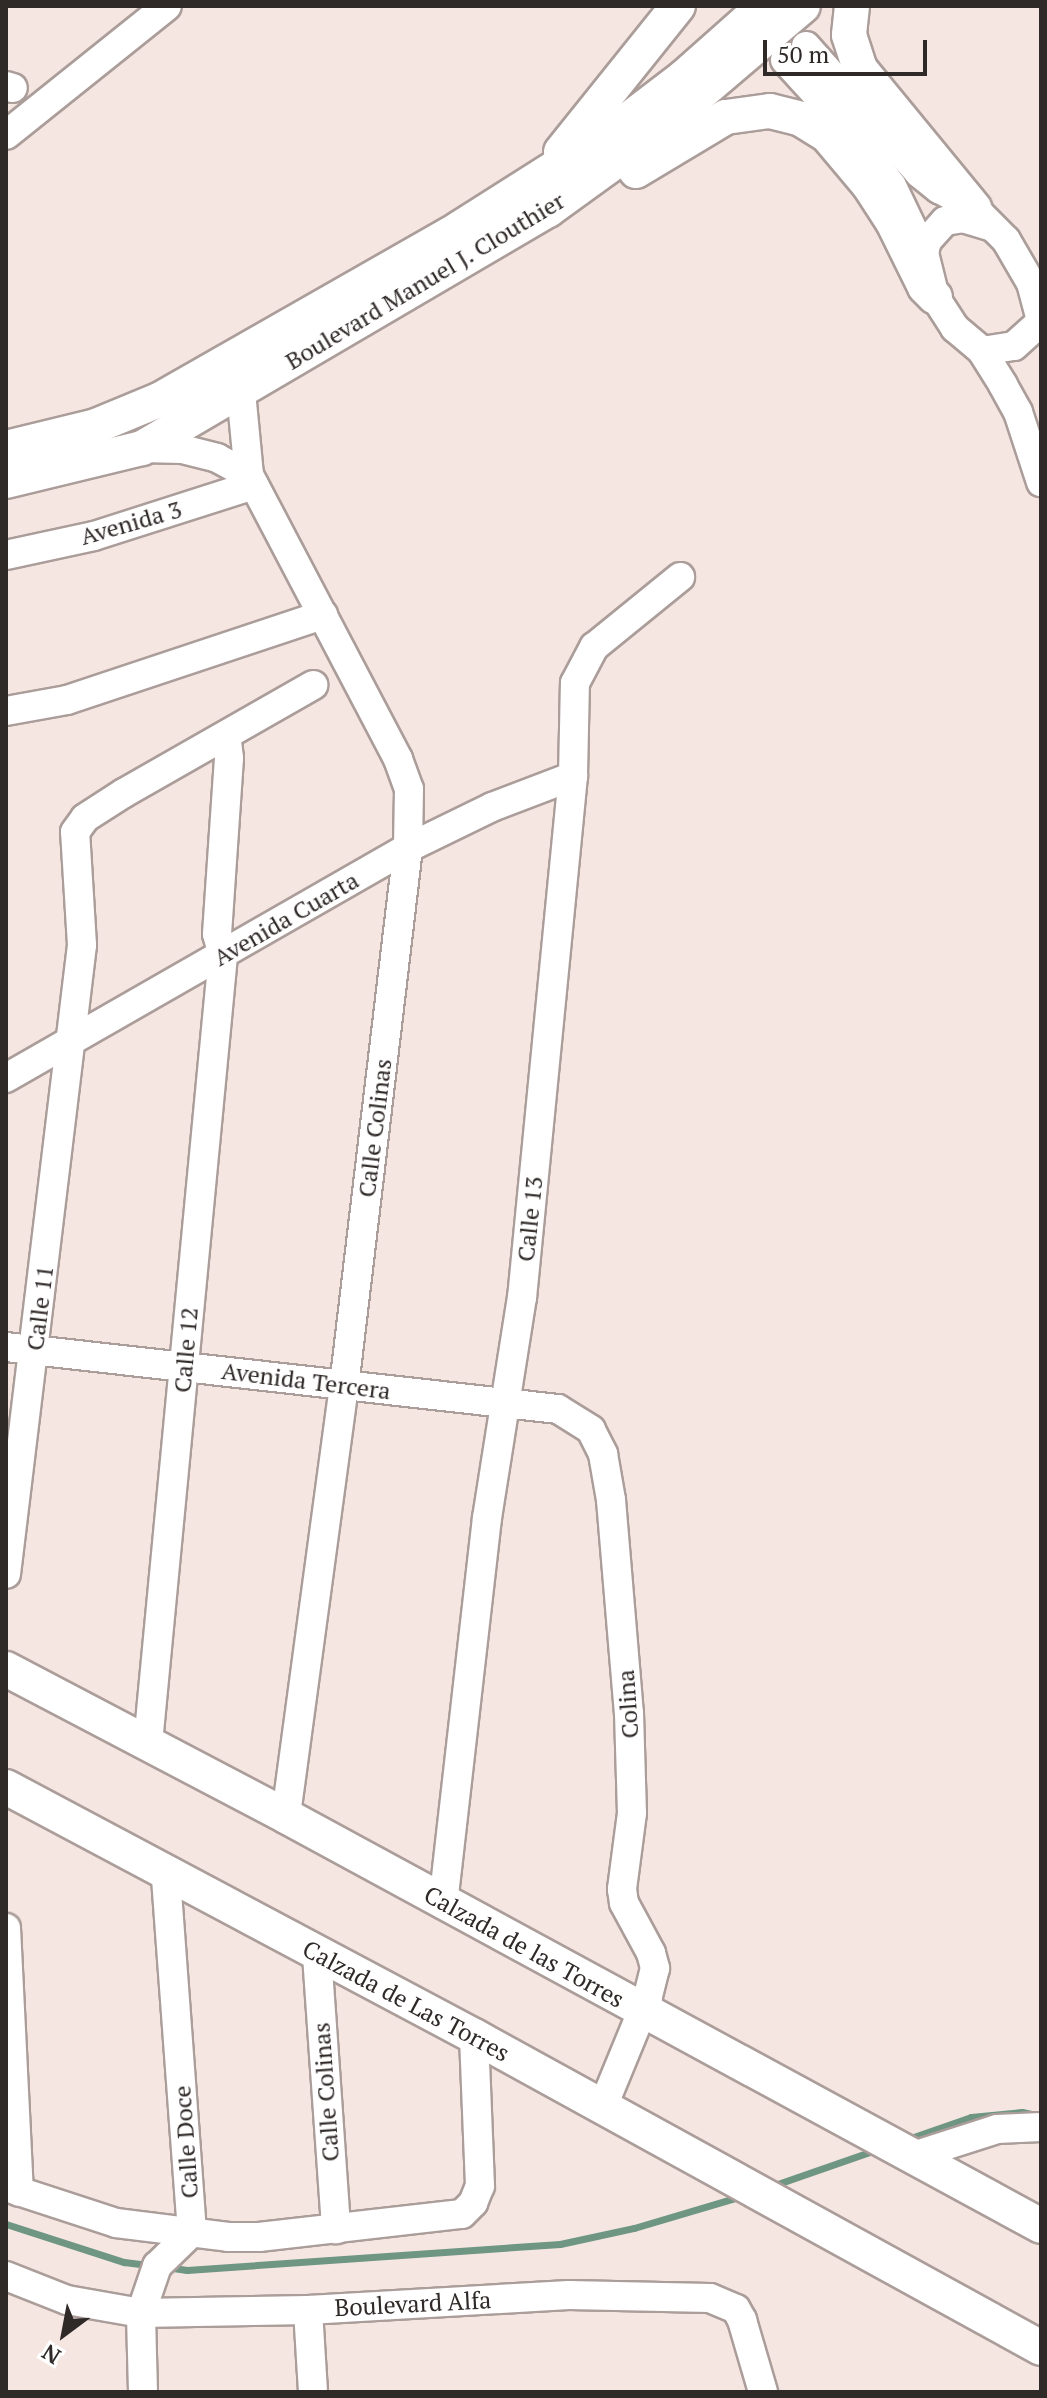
<!DOCTYPE html>
<html>
<head>
<meta charset="utf-8">
<style>
	body { margin:0 }
	#map { position:relative; width:1047px; height:2398px; overflow:hidden; background:#f5e6e2; font-family:"PT Serif",serif }
	div>[style] { position:absolute }
	.stream>* { height:7px; margin:-3.5px; padding:0 3.5px; transform-origin:3.5px; border-radius:3.5px; background:#6e9682 }
	.roads { filter:drop-shadow(2px 0 #ab9d99) drop-shadow(-2px 0 #ab9d99) drop-shadow(0 2px #ab9d99) drop-shadow(0 -2px #ab9d99) }
	.minor>* { height:28px; margin:-14px; padding:0 14px; transform-origin:14px; border-radius:14px; background:#fff }
	.major>* { height:34px; margin:-17px; padding:0 17px; transform-origin:17px; border-radius:17px; background:#fff }
	span { translate:-50% -50%; white-space:nowrap; text-align:center; line-height:1.15; -webkit-text-stroke:6px #fff; paint-order:stroke }
	.street-label { font-size:24px; color:#2f2928 }
	.frame { position:absolute; inset:0; border:8px solid #2f2928; pointer-events:none }
	.north { position:absolute; left:24px; top:2294px; width:80px; height:80px; -webkit-text-stroke:6px #fff; paint-order:stroke; rotate:212deg; font-size:22px; font-weight:700; line-height:32px; text-align:center; color:#2f2928 }
	.north::after { content:''; display:block; margin:auto; width:28px; height:36px; background:#2f2928; clip-path:polygon(50% 0,100% 100%,50% 72%,0 100%) }
	.scale { position:absolute; left:763px; top:40px; width:164px; height:36px; box-sizing:border-box; border:4px solid #2f2928; border-top:0; padding-left:10px; font-size:24px; line-height:28px; white-space:nowrap; color:#2f2928; -webkit-text-stroke:6px #fff; paint-order:stroke }
</style>
</head>
<body>
<div id="map">
	<div class="stream">
		<i style="left:905px;top:2140px;width:70px;rotate:-19.2deg"></i>
		<i style="left:971px;top:2117px;width:51px;rotate:-5.6deg"></i>
		<i style="left:1022px;top:2112px;width:14px;rotate:12deg"></i>
		<i style="left:769px;top:2187px;width:115px;rotate:-19.2deg"></i>
		<i style="left:6px;top:2224px;width:124px;rotate:17.9deg"></i>
		<i style="left:124px;top:2262px;width:26px;rotate:7deg"></i>
		<i style="left:166px;top:2267px;width:21px;rotate:8deg"></i>
		<i style="left:187px;top:2270px;width:374px;rotate:-4deg"></i>
		<i style="left:560px;top:2244px;width:76px;rotate:-12.2deg"></i>
		<i style="left:634px;top:2228px;width:113px;rotate:-16.5deg"></i>
	</div>
	<div class="roads">
		<div class="minor">
			<i style="left:806px;top:46px;width:170px;rotate:48.3deg"></i>
			<i style="left:919px;top:173px;width:26px;rotate:39deg"></i>
			<i style="left:939px;top:189px;width:40px;rotate:28deg"></i>
			<i style="left:974px;top:208px;width:45px;rotate:45deg"></i>
			<i style="left:1006px;top:240px;width:50px;rotate:59.8deg"></i>
			<i style="left:1031px;top:283px;width:38px;rotate:75deg"></i>
			<i style="left:785px;top:60px;width:111px;rotate:47.6deg"></i>
			<i style="left:860px;top:142px;width:54px;rotate:54deg"></i>
			<i style="left:892px;top:186px;width:74px;rotate:64.5deg"></i>
			<i style="left:924px;top:253px;width:45px;rotate:76deg"></i>
			<i style="left:935px;top:297px;width:37px;rotate:57deg"></i>
			<i style="left:955px;top:328px;width:35px;rotate:40deg"></i>
			<i style="left:982px;top:351px;width:40px;rotate:58deg"></i>
			<i style="left:1003px;top:385px;width:31px;rotate:61deg"></i>
			<i style="left:1018px;top:412px;width:74px;rotate:71.8deg"></i>
			<i style="left:6px;top:86px;width:7px;rotate:16deg"></i>
			<i style="left:6px;top:135px;width:206px;rotate:-38.7deg"></i>
			<i style="left:924px;top:253px;width:12px;rotate:-76deg"></i>
			<i style="left:927px;top:241px;width:27px;rotate:-48deg"></i>
			<i style="left:945px;top:221px;width:18px;rotate:-9deg"></i>
			<i style="left:963px;top:218px;width:27px;rotate:17deg"></i>
			<i style="left:982px;top:351px;width:32px;rotate:-9deg"></i>
			<i style="left:1014px;top:346px;width:36px;rotate:-42deg"></i>
			<i style="left:241px;top:392px;width:83px;rotate:84.5deg"></i>
			<i style="left:249px;top:475px;width:321px;rotate:62.3deg"></i>
			<i style="left:398px;top:759px;width:32px;rotate:70deg"></i>
			<i style="left:409px;top:789px;width:59px;rotate:91deg"></i>
			<i style="left:408px;top:848px;width:542px;rotate:96.78deg"></i>
			<i style="left:344px;top:1386px;width:434px;rotate:97.7deg"></i>
			<i style="left:142px;top:448px;width:40px;rotate:1.4deg"></i>
			<i style="left:182px;top:449px;width:36px;rotate:14deg"></i>
			<i style="left:217px;top:458px;width:36px;rotate:28deg"></i>
			<i style="left:6px;top:555px;width:90px;rotate:-12.2deg"></i>
			<i style="left:94px;top:536px;width:168px;rotate:-17.7deg"></i>
			<i style="left:6px;top:711px;width:62px;rotate:-10.2deg"></i>
			<i style="left:67px;top:700px;width:270px;rotate:-18.4deg"></i>
			<i style="left:6px;top:1078px;width:463px;rotate:-29.8deg"></i>
			<i style="left:408px;top:848px;width:93px;rotate:-26deg"></i>
			<i style="left:492px;top:807px;width:87px;rotate:-20.9deg"></i>
			<i style="left:6px;top:1347px;width:555px;rotate:6.41deg"></i>
			<i style="left:558px;top:1409px;width:39px;rotate:32deg"></i>
			<i style="left:591px;top:1430px;width:27px;rotate:63deg"></i>
			<i style="left:603px;top:1454px;width:47px;rotate:80.1deg"></i>
			<i style="left:611px;top:1500px;width:214px;rotate:85.2deg"></i>
			<i style="left:629px;top:1713px;width:100px;rotate:88.3deg"></i>
			<i style="left:632px;top:1813px;width:77px;rotate:97.5deg"></i>
			<i style="left:622px;top:1889px;width:14px;rotate:82deg"></i>
			<i style="left:624px;top:1903px;width:57px;rotate:61.6deg"></i>
			<i style="left:651px;top:1953px;width:16px;rotate:75deg"></i>
			<i style="left:655px;top:1968px;width:30px;rotate:104deg"></i>
			<i style="left:648px;top:1997px;width:118px;rotate:112.4deg"></i>
			<i style="left:6px;top:1574px;width:634px;rotate:-83.11deg"></i>
			<i style="left:82px;top:945px;width:113px;rotate:-93.5deg"></i>
			<i style="left:75px;top:832px;width:17px;rotate:-54deg"></i>
			<i style="left:85px;top:818px;width:46px;rotate:-32.7deg"></i>
			<i style="left:124px;top:793px;width:218px;rotate:-29.7deg"></i>
			<i style="left:148px;top:1743px;width:791px;rotate:-84.56deg"></i>
			<i style="left:223px;top:956px;width:23px;rotate:-105deg"></i>
			<i style="left:217px;top:934px;width:176px;rotate:-86.1deg"></i>
			<i style="left:229px;top:758px;width:23px;rotate:-97deg"></i>
			<i style="left:443px;top:1904px;width:388px;rotate:-83.5deg"></i>
			<i style="left:487px;top:1518px;width:223px;rotate:-81deg"></i>
			<i style="left:522px;top:1298px;width:524px;rotate:-84.42deg"></i>
			<i style="left:573px;top:776px;width:93px;rotate:-88.8deg"></i>
			<i style="left:575px;top:683px;width:41px;rotate:-62.2deg"></i>
			<i style="left:594px;top:647px;width:111px;rotate:-39.1deg"></i>
			<i style="left:6px;top:1928px;width:264px;rotate:87.2deg"></i>
			<i style="left:317px;top:1955px;width:275px;rotate:86deg"></i>
			<i style="left:913px;top:2156px;width:88px;rotate:-17.8deg"></i>
			<i style="left:997px;top:2129px;width:44px;rotate:-2.6deg"></i>
			<i style="left:6px;top:2187px;width:116px;rotate:18.1deg"></i>
			<i style="left:116px;top:2223px;width:113px;rotate:7.1deg"></i>
			<i style="left:228px;top:2237px;width:31px"></i>
			<i style="left:259px;top:2237px;width:204px;rotate:-6.5deg"></i>
			<i style="left:462px;top:2214px;width:16px;rotate:-45deg"></i>
			<i style="left:473px;top:2203px;width:18px;rotate:-68deg"></i>
			<i style="left:480px;top:2186px;width:150px;rotate:-92.3deg"></i>
			<i style="left:6px;top:2276px;width:66px;rotate:21.5deg"></i>
			<i style="left:67px;top:2300px;width:75px;rotate:10deg"></i>
			<i style="left:141px;top:2313px;width:167px;rotate:-1deg"></i>
			<i style="left:308px;top:2310px;width:261px;rotate:-3.3deg"></i>
			<i style="left:569px;top:2295px;width:141px;rotate:1.2deg"></i>
			<i style="left:710px;top:2298px;width:28px;rotate:23deg"></i>
			<i style="left:736px;top:2309px;width:13px;rotate:61deg"></i>
			<i style="left:742px;top:2320px;width:75px;rotate:73.7deg"></i>
			<i style="left:308px;top:2310px;width:82px;rotate:86.5deg"></i>
			<i style="left:143px;top:2392px;width:79px;rotate:-91.5deg"></i>
			<i style="left:141px;top:2313px;width:50px;rotate:-71.2deg"></i>
			<i style="left:157px;top:2266px;width:49px;rotate:-44.2deg"></i>
			<i style="left:192px;top:2232px;width:358px;rotate:-94.2deg"></i>
		</div>
		<div class="major">
			<i style="left:852px;top:6px;width:29px;rotate:96deg"></i>
			<i style="left:849px;top:35px;width:36px;rotate:72deg"></i>
			<i style="left:860px;top:69px;width:180px;rotate:50.6deg"></i>
			<i style="left:561px;top:152px;width:187px;rotate:-51.3deg"></i>
			<i style="left:636px;top:171px;width:105px;rotate:-31deg"></i>
			<i style="left:726px;top:117px;width:44px;rotate:-7.8deg"></i>
			<i style="left:770px;top:111px;width:32px;rotate:14deg"></i>
			<i style="left:801px;top:119px;width:31px;rotate:32deg"></i>
			<i style="left:827px;top:135px;width:65px;rotate:50deg"></i>
			<i style="left:869px;top:185px;width:44px;rotate:57deg"></i>
			<i style="left:893px;top:222px;width:72px;rotate:63.8deg"></i>
			<i style="left:925px;top:287px;width:14px;rotate:45deg"></i>
			<i style="left:6px;top:448px;width:93px;rotate:-13.7deg"></i>
			<i style="left:96px;top:426px;width:68px;rotate:-22.4deg"></i>
			<i style="left:159px;top:400px;width:347px;rotate:-29.7deg"></i>
			<i style="left:460px;top:228px;width:185px;rotate:-32.4deg"></i>
			<i style="left:616px;top:129px;width:86px;rotate:-37.4deg"></i>
			<i style="left:684px;top:77px;width:107px;rotate:-41.6deg"></i>
			<i style="left:6px;top:481px;width:140px;rotate:-13.6deg"></i>
			<i style="left:142px;top:448px;width:471px;rotate:-30.4deg"></i>
			<i style="left:548px;top:210px;width:125px;rotate:-35.9deg"></i>
			<i style="left:649px;top:137px;width:202px;rotate:-40.4deg"></i>
			<i style="left:6px;top:1669px;width:316px;rotate:27.7deg"></i>
			<i style="left:286px;top:1816px;width:859px;rotate:28.5deg"></i>
			<i style="left:6px;top:1787px;width:530px;rotate:28.02deg"></i>
			<i style="left:474px;top:2036px;width:647px;rotate:28.82deg"></i>
		</div>
	</div>
	<div class="street-label">
		<span style="left:425px;top:281px;rotate:-31deg">Boulevard Manuel J. Clouthier</span>
		<span style="left:131px;top:523px;rotate:-16deg">Avenida 3</span>
		<span style="left:286px;top:919px;rotate:-30deg">Avenida Cuarta</span>
		<span style="left:375px;top:1128px;rotate:-83deg">Calle Colinas</span>
		<span style="left:530px;top:1219px;rotate:-84deg">Calle 13</span>
		<span style="left:40px;top:1308px;rotate:-83deg">Calle 11</span>
		<span style="left:186px;top:1350px;rotate:-85deg">Calle 12</span>
		<span style="left:306px;top:1381px;rotate:7deg">Avenida Tercera</span>
		<span style="left:628px;top:1704px;rotate:-94deg">Colina</span>
		<span style="left:524px;top:1947px;rotate:29deg">Calzada de las Torres</span>
		<span style="left:406px;top:2001px;rotate:28deg">Calzada de Las Torres</span>
		<span style="left:326px;top:2092px;rotate:-94deg">Calle Colinas</span>
		<span style="left:186px;top:2142px;rotate:-94deg">Calle Doce</span>
		<span style="left:413px;top:2304px;rotate:-3deg">Boulevard Alfa</span>
	</div>
	<div class="frame"></div>
	<div class="north">N</div>
	<div class="scale">50 m</div>
</div>
</body>
</html>
